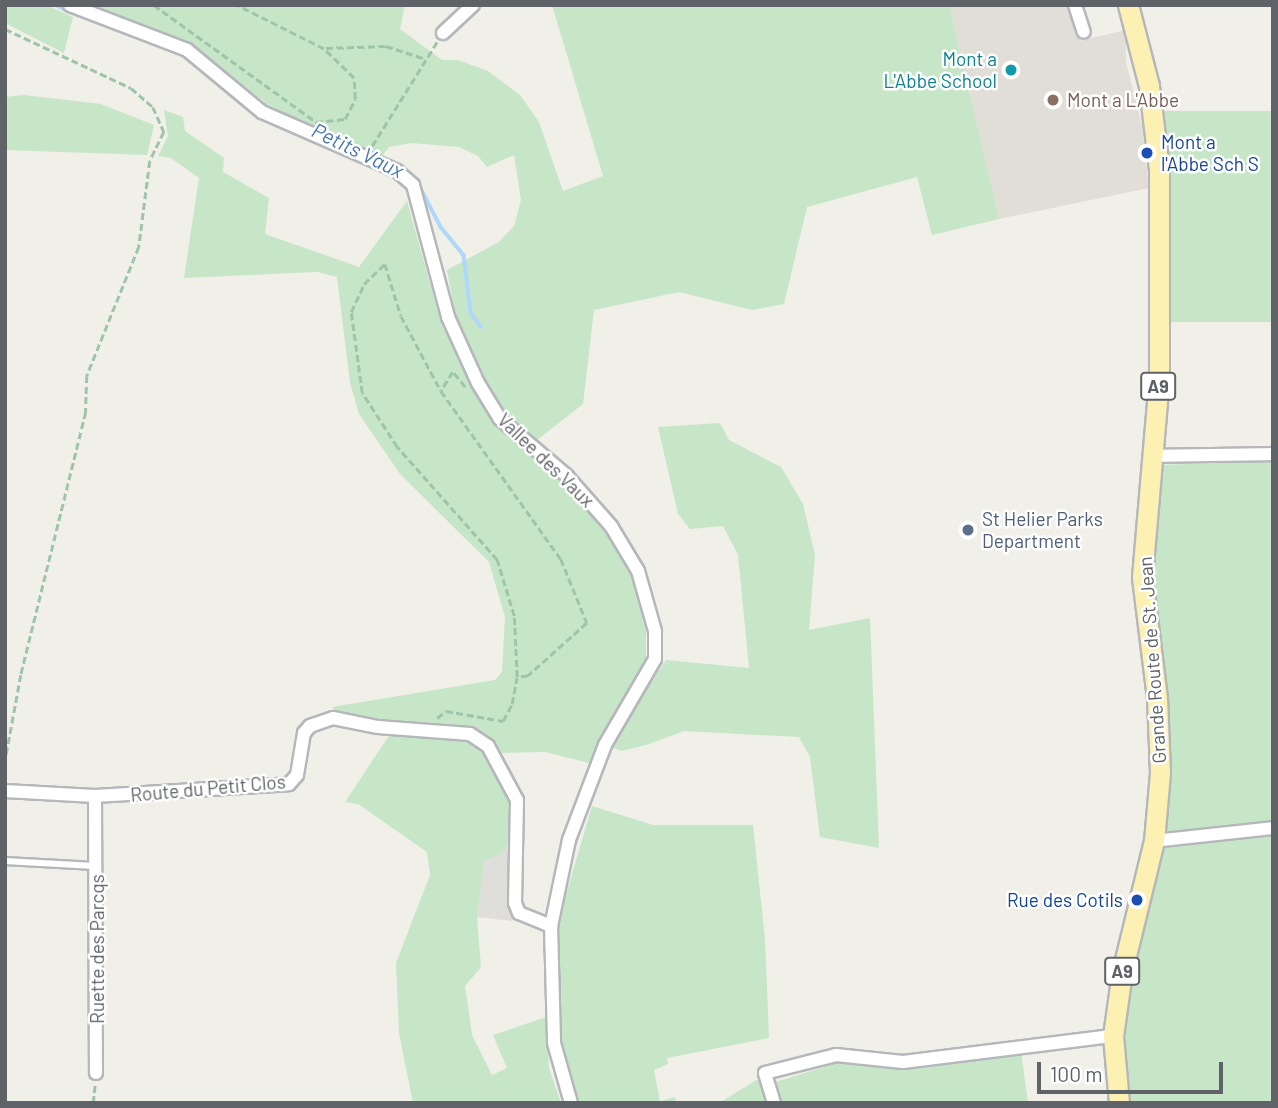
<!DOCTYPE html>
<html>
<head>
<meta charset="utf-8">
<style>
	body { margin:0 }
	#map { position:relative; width:1278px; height:1108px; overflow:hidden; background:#f0efe8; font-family:Barlow,sans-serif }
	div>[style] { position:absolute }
	.industrial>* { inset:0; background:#dfdeda }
	.education>* { inset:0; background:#e0ded6 }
	.green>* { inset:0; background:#c6e6c7; transform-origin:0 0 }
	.stream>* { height:3.5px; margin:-1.75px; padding:0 1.75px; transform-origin:1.75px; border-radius:1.75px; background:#add7fb }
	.path>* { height:2.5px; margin-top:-1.25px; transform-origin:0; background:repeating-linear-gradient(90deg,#9ec5aa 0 7px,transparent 0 10.5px) }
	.roads { filter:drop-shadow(2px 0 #b5b7bb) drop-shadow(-2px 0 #b5b7bb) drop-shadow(0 2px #b5b7bb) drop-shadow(0 -2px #b5b7bb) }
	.service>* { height:6px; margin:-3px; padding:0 3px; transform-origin:3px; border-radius:3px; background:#fff }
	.minor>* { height:12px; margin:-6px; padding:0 6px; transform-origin:6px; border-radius:6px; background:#fff }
	.primary>* { height:19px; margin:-9.5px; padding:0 9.5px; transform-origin:9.5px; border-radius:9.5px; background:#fcf1b2 }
	.dots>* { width:19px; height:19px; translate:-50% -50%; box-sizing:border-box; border:4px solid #fff; border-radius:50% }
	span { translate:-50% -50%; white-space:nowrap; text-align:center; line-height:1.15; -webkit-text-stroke:5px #fff; paint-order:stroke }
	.shield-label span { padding:2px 5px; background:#fff; border:2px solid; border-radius:5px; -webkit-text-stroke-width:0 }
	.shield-label { font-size:18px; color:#5f6267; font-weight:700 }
	.culture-label { font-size:19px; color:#0d838f }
	.right { translate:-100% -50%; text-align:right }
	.education-label { font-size:19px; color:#785e54 }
	.left { translate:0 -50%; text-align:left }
	.transit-label { font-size:19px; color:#164399 }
	.street-label { font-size:19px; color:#5f6267 }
	.service-label { font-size:19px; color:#4e5e75 }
	.water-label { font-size:21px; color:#4978ae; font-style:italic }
	.frame { position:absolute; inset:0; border:7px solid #5f6267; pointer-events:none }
	.scale { position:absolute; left:1037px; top:1062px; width:186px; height:32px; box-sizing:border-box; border:4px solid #5f6267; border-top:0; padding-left:9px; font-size:21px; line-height:24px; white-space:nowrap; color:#5f6267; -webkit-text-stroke:5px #fff; paint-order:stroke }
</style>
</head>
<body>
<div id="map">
	<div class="industrial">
		<i style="clip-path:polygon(511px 833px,512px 921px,477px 917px,484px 860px,504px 852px)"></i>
	</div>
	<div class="education">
		<i style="clip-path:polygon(949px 5px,1069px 5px,1080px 41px,1126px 30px,1126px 62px,1142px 126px,1149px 188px,999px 219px)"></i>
	</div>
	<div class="green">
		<i style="clip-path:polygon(5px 5px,46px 5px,73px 17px,64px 53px,5px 23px)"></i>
		<i style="clip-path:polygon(93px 5px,405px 5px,400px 29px,442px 60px,458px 60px,488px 71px,520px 95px,539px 122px,563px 191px,603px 176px,552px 5px,949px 5px,999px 219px,932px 235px,917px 177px,807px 207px,784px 304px,752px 310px,679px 292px,594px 310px,583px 404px,537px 440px,503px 409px,470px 353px,455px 313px,447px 270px,499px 242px,514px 226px,521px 200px,514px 155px,487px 167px,478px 156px,459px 147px,412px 143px,389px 147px,382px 156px,339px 142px,267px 104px,191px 43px)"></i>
		<i style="clip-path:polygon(24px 95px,101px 104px,154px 125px,147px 155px,5px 150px,5px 97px)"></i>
		<i style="clip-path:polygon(164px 110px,183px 117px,185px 131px,224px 158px,223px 172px,269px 198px,265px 234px,359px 267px,407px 201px,442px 326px,488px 412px,508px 437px,567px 486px,609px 538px,634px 582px,646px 632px,646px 658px,610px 721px,593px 764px,545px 752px,499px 753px,494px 741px,471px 727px,381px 722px,336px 714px,332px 707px,495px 680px,502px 672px,505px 617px,489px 562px,400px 474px,359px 414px,350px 383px,337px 277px,318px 272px,184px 278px,199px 178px,171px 158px,158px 156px,168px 136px)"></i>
		<i style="left:1273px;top:111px;width:211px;height:110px;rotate:90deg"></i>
		<i style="clip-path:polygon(720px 423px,729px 440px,781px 467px,803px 504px,815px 555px,809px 630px,870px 618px,879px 848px,820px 837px,810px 757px,799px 737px,684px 731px,646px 745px,622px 751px,613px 748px,621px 727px,666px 660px,749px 668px,738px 555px,723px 526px,690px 529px,678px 514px,658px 427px)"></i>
		<i style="clip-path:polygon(1273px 461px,1273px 1103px,1130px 1103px,1125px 1054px,1128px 985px,1137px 945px,1161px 670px,1152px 536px,1159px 465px)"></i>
		<i style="clip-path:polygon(390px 734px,469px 738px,484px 748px,512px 802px,511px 833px,504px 852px,484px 861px,477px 917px,481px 967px,465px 986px,472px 1035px,492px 1075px,507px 1068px,493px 1035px,546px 1017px,549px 1068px,561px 1103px,413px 1103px,399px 1033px,396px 963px,430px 875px,427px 852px,358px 804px,345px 802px)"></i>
		<i style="clip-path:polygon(592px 806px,653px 825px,753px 825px,765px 939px,769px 1038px,667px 1058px,668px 1064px,654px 1070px,660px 1101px,675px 1097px,676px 1103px,578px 1103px,562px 1042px,557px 925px)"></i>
		<i style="clip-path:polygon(1021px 1051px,1028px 1103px,779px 1103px,772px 1083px,847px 1060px,910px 1068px)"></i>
		<i style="clip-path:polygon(760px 1078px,767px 1103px,719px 1103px)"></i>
	</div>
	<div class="stream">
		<i style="left:56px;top:5px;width:14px;rotate:25deg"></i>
		<i style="left:260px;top:103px;width:17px;rotate:28deg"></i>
		<i style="left:418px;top:183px;width:50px;rotate:62.4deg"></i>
		<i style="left:441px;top:227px;width:36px;rotate:51deg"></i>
		<i style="left:464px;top:255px;width:58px;rotate:83.1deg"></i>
		<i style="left:471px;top:313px;width:17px;rotate:54deg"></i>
	</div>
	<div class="path">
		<i style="left:154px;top:5px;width:200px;rotate:35.8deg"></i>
		<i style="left:316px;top:122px;width:29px;rotate:-6deg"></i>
		<i style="left:345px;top:119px;width:22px;rotate:-63deg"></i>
		<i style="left:355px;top:99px;width:21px;rotate:-93deg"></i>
		<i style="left:354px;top:78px;width:42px;rotate:-136deg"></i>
		<i style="left:324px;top:49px;width:98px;rotate:-153.4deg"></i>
		<i style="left:5px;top:29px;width:139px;rotate:25.1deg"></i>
		<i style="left:131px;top:88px;width:29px;rotate:41deg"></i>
		<i style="left:153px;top:107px;width:27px;rotate:66deg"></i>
		<i style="left:164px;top:132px;width:32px;rotate:116deg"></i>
		<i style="left:150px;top:161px;width:87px;rotate:97.3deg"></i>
		<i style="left:139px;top:247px;width:139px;rotate:112deg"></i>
		<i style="left:87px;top:376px;width:36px;rotate:92deg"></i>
		<i style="left:86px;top:412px;width:271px;rotate:103.9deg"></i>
		<i style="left:21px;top:675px;width:88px;rotate:100.4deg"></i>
		<i style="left:326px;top:48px;width:60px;rotate:-1.9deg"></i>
		<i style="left:386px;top:46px;width:42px;rotate:18deg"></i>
		<i style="left:372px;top:146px;width:123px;rotate:-58deg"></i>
		<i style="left:465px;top:387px;width:19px;rotate:-129deg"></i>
		<i style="left:453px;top:372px;width:22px;rotate:122deg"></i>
		<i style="left:441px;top:391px;width:206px;rotate:54.5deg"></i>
		<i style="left:561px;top:559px;width:69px;rotate:67.9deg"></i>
		<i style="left:587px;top:623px;width:79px;rotate:138.1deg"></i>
		<i style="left:528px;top:676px;width:10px;rotate:174deg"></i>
		<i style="left:437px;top:718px;width:11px;rotate:-38deg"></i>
		<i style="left:446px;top:711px;width:58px;rotate:10deg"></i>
		<i style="left:503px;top:721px;width:19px;rotate:-62deg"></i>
		<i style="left:512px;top:704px;width:27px;rotate:-80deg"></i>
		<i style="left:517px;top:677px;width:61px;rotate:-92.8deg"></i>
		<i style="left:514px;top:616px;width:59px;rotate:-106.9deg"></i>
		<i style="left:497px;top:560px;width:151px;rotate:-131.5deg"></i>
		<i style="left:397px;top:447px;width:64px;rotate:-122.9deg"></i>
		<i style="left:362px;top:393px;width:82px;rotate:-97.7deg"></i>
		<i style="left:351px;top:312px;width:31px;rotate:-65deg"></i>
		<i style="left:364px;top:284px;width:29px;rotate:-44deg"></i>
		<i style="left:385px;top:264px;width:54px;rotate:72.9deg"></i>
		<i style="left:401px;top:316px;width:85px;rotate:61.9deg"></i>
		<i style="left:93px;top:1103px;width:18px;rotate:-84deg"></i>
	</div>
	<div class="roads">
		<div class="service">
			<i style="left:5px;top:861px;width:90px;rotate:3.2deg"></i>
		</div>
		<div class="minor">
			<i style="left:70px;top:5px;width:125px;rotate:21deg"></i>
			<i style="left:187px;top:50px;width:97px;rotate:39.6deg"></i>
			<i style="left:262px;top:112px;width:147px;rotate:23.6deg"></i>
			<i style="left:397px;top:171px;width:21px;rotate:41deg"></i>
			<i style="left:413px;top:185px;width:137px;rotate:75.1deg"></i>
			<i style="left:448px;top:317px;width:72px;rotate:65.6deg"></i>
			<i style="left:478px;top:383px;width:42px;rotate:58.6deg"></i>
			<i style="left:500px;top:419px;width:87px;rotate:40.3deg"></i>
			<i style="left:566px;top:475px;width:68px;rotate:48.6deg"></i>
			<i style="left:611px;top:526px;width:52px;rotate:59deg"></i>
			<i style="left:638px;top:571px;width:62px;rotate:74.2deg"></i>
			<i style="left:655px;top:631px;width:28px;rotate:90deg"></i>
			<i style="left:655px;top:659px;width:99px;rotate:120.2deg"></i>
			<i style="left:605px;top:745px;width:102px;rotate:110.8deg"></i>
			<i style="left:569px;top:840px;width:88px;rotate:101.8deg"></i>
			<i style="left:551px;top:926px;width:117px;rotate:88.5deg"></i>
			<i style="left:554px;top:1043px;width:62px;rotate:74.2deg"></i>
			<i style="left:1075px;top:5px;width:28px;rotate:72deg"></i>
			<i style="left:443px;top:33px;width:41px;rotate:-43deg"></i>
			<i style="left:1150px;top:456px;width:123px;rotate:-0.9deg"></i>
			<i style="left:5px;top:791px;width:90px;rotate:3.2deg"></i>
			<i style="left:95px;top:796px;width:194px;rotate:-3.5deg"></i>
			<i style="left:289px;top:784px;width:12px;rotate:-48deg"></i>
			<i style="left:297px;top:775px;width:43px;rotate:-80.5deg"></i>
			<i style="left:304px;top:733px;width:9px;rotate:-49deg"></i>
			<i style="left:310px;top:726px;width:24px;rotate:-19deg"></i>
			<i style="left:333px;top:718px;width:46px;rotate:11.3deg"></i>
			<i style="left:378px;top:727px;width:92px;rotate:4.4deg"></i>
			<i style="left:470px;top:734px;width:22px;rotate:34deg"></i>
			<i style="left:488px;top:746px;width:61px;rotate:61.8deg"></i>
			<i style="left:517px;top:800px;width:103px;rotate:91.1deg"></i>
			<i style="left:515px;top:903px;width:11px;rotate:68deg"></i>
			<i style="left:519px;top:913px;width:35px;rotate:22deg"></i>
			<i style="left:95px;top:796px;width:277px;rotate:89.8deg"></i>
			<i style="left:1154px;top:841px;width:120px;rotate:-6.2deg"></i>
			<i style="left:774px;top:1103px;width:31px;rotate:-107deg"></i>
			<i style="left:765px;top:1073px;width:73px;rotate:-14.2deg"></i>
			<i style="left:836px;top:1055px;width:67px;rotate:6deg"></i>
			<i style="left:903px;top:1062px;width:212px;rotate:-7.1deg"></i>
		</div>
		<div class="primary">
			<i style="left:1119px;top:1103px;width:67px;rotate:-95.1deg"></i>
			<i style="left:1113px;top:1036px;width:65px;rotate:-82deg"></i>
			<i style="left:1122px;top:972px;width:135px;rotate:-76.3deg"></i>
			<i style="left:1154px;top:841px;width:69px;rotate:-85deg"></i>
			<i style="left:1160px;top:772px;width:74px;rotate:-92.3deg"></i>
			<i style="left:1157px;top:698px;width:122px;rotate:-97.1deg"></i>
			<i style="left:1142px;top:577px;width:198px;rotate:-85.1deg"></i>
			<i style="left:1159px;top:380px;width:211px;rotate:-90deg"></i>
			<i style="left:1159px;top:169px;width:84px;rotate:-96.9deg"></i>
			<i style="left:1149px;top:86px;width:84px;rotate:-104.5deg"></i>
		</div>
	</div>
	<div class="dots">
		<i style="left:1011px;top:70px;background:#0f9aa8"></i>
		<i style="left:1053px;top:100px;background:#8d6e63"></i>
		<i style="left:1147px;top:153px;background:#1a4fb4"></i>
		<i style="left:968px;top:530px;background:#5c6f8a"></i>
		<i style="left:1137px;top:900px;background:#1a4fb4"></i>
	</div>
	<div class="shield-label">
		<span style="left:1158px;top:386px">A9</span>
		<span style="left:1122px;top:971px">A9</span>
	</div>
	<div class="culture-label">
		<span class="right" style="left:997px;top:70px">Mont a<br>L'Abbe School</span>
	</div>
	<div class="education-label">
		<span class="left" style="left:1067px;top:100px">Mont a L'Abbe</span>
	</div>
	<div class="transit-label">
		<span class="left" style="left:1161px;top:153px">Mont a<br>l'Abbe Sch S</span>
		<span class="right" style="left:1123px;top:900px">Rue des Cotils</span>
	</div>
	<div class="street-label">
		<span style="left:546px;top:460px;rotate:44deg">Vallee des Vaux</span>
		<span style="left:1152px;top:660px;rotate:-94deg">Grande Route de St. Jean</span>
		<span style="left:208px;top:788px;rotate:-5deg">Route du Petit Clos</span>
		<span style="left:97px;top:949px;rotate:-90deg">Ruette des Parcqs</span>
	</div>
	<div class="service-label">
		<span class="left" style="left:982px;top:530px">St Helier Parks<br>Department</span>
	</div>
	<div class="water-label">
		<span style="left:358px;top:150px;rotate:26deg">Petits Vaux</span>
	</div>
	<div class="frame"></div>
	<div class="scale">100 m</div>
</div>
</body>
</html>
